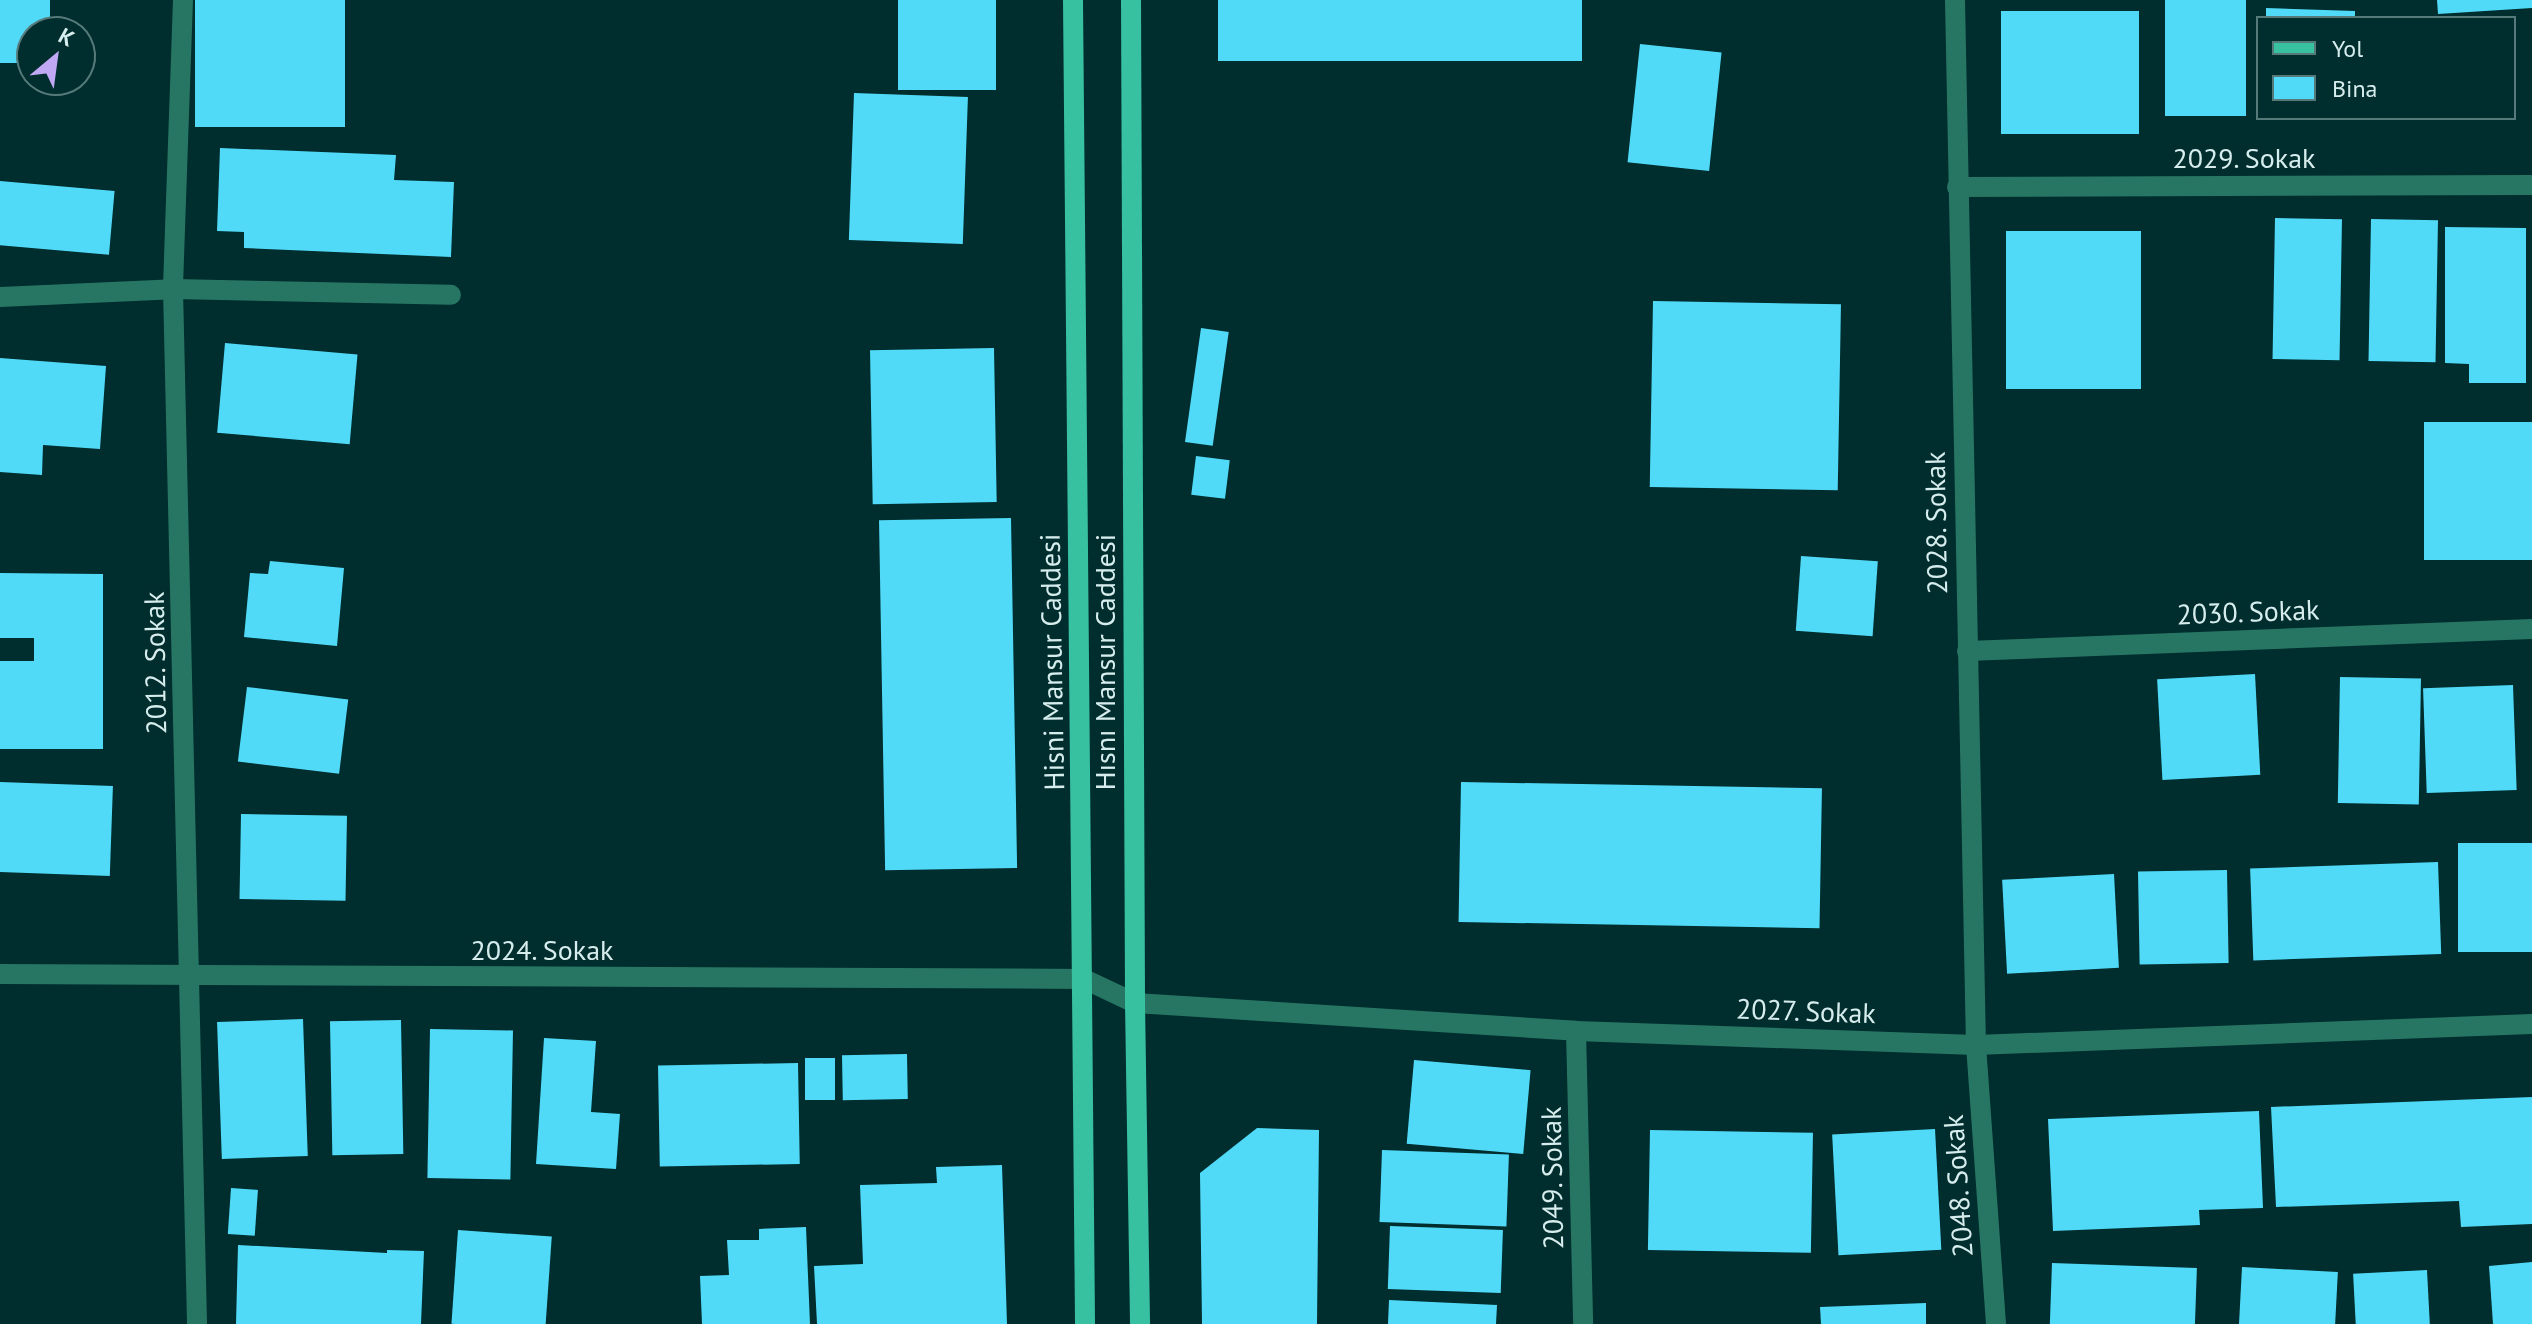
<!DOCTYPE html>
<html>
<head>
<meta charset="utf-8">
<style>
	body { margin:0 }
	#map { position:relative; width:2532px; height:1324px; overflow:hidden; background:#002d2d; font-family:"PT Sans",sans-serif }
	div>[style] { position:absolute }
	.building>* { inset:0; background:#51daf8; transform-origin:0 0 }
	.minor>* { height:20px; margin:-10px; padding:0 10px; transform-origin:10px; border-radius:10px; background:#277663 }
	.major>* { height:20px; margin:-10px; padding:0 10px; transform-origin:10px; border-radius:10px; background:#38c1a1 }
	span { translate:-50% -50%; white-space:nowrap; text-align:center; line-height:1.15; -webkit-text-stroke:8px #002d2d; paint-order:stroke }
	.street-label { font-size:28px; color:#d7eded }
	.legend { position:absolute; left:2256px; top:16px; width:260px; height:104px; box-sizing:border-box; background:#002d2d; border:2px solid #567a7a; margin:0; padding:10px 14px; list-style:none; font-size:24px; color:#d7eded }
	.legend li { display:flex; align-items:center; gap:16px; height:40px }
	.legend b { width:40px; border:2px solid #567a7a }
	.north { position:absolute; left:16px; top:16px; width:80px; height:80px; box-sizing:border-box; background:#002d2d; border:2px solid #567a7a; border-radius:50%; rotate:29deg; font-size:22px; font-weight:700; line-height:32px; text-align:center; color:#d7eded }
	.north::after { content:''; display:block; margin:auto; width:28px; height:36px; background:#c0a8f4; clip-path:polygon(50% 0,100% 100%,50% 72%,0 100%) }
</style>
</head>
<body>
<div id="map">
	<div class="building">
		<i style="clip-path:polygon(0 0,50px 0,50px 32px,32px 32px,32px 63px,0 63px)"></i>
		<i style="left:195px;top:0;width:150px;height:127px"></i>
		<i style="left:898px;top:0;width:98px;height:90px"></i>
		<i style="left:1218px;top:0;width:364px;height:61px"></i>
		<i style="left:2165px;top:0;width:81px;height:116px"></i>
		<i style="clip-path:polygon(2437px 0,2532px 0,2532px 8px,2438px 14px)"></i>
		<i style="clip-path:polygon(2266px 8px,2355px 11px,2355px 18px,2266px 18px)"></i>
		<i style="left:2001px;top:11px;width:138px;height:123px"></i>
		<i style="left:1640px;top:44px;width:82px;height:119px;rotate:6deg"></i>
		<i style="left:854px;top:93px;width:114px;height:147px;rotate:2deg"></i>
		<i style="clip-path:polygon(220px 148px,396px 155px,394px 180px,454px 182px,451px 257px,244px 248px,244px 232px,217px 231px)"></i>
		<i style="left:0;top:181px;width:115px;height:64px;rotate:5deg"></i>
		<i style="left:2275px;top:218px;width:67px;height:141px;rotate:1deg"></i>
		<i style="left:2371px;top:219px;width:67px;height:142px;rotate:1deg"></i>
		<i style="clip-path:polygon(2445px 227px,2526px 228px,2526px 383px,2469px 383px,2469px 364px,2445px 363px)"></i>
		<i style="left:2006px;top:231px;width:135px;height:158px"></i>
		<i style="left:1653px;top:301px;width:188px;height:186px;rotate:1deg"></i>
		<i style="left:1201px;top:328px;width:28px;height:115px;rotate:8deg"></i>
		<i style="left:225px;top:343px;width:133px;height:90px;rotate:5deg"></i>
		<i style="left:994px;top:348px;width:154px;height:124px;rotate:89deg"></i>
		<i style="clip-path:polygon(0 358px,106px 366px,100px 449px,43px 445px,42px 475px,0 472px)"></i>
		<i style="left:2532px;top:422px;width:138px;height:108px;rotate:90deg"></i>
		<i style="left:1196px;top:456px;width:34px;height:39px;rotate:7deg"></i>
		<i style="left:1011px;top:518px;width:350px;height:132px;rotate:89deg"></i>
		<i style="left:1801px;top:556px;width:77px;height:75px;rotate:4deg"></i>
		<i style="clip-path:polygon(270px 561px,344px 568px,337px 646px,244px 637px,250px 573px,268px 574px)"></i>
		<i style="clip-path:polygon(0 573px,103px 574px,103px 749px,0 749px,0 661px,34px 661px,34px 638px,0 638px)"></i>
		<i style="left:2255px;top:674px;width:101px;height:98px;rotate:87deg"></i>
		<i style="left:2340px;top:677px;width:81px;height:126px;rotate:1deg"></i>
		<i style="left:2513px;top:685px;width:105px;height:90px;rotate:88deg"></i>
		<i style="left:247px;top:687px;width:102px;height:75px;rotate:7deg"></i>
		<i style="left:0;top:782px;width:113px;height:90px;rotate:2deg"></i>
		<i style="left:1461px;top:782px;width:361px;height:140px;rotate:1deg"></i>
		<i style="left:241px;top:814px;width:106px;height:85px;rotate:1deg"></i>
		<i style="left:2532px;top:843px;width:109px;height:74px;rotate:90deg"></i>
		<i style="left:2438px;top:862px;width:92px;height:188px;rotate:88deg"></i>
		<i style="left:2227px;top:870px;width:93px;height:89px;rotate:89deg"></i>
		<i style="left:2114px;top:874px;width:94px;height:112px;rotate:87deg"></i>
		<i style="left:303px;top:1019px;width:137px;height:86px;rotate:88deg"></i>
		<i style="left:401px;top:1020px;width:134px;height:71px;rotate:89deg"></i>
		<i style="left:430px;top:1029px;width:83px;height:149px;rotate:1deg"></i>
		<i style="clip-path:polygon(544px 1038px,596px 1041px,591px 1112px,620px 1114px,616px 1169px,536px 1164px)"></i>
		<i style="left:907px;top:1054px;width:45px;height:65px;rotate:89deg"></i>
		<i style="left:805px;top:1058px;width:30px;height:42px"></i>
		<i style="left:1414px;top:1060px;width:117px;height:84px;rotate:5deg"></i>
		<i style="left:798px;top:1063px;width:101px;height:140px;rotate:89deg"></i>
		<i style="clip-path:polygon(2532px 1097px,2532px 1224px,2461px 1227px,2459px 1201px,2276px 1207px,2271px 1107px)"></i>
		<i style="clip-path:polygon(2259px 1111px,2263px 1208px,2199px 1210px,2200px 1225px,2053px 1231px,2048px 1119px)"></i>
		<i style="clip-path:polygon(1257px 1128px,1319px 1130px,1317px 1324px,1202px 1324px,1200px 1173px)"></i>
		<i style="left:1935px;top:1129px;width:121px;height:103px;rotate:87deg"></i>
		<i style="left:1650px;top:1130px;width:163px;height:120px;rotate:1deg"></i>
		<i style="left:1382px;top:1150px;width:127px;height:72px;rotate:2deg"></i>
		<i style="clip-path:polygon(1002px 1165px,1007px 1324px,817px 1324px,814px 1266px,863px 1264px,860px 1185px,937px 1183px,936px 1167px)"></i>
		<i style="left:231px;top:1188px;width:27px;height:46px;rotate:4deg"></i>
		<i style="left:1390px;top:1226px;width:113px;height:63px;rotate:2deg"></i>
		<i style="clip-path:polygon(806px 1227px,810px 1324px,702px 1324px,700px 1276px,729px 1275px,727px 1240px,759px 1240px,759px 1229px)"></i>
		<i style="left:458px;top:1230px;width:94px;height:94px;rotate:4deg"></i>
		<i style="clip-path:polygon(238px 1245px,387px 1253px,387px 1250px,424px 1251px,421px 1324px,236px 1324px)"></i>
		<i style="clip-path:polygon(2532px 1262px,2532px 1324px,2493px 1324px,2489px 1266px)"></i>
		<i style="left:2052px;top:1263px;width:145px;height:61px;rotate:2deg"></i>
		<i style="left:2242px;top:1267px;width:96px;height:57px;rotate:3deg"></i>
		<i style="left:2427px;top:1270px;width:54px;height:74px;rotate:87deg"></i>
		<i style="clip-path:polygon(1389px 1300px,1497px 1305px,1496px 1324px,1388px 1324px)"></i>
		<i style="clip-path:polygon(1926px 1303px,1926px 1324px,1821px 1324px,1820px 1307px)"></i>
	</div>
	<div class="minor">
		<i style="left:183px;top:0;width:289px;rotate:92deg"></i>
		<i style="left:173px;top:289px;width:1035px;rotate:88.67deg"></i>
		<i style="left:1955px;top:0;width:1045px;rotate:88.85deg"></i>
		<i style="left:1976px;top:1045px;width:280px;rotate:85.9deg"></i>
		<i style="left:1957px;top:187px;width:575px;rotate:-0.2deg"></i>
		<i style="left:0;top:297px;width:173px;rotate:-2.6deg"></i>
		<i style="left:173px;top:289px;width:278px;rotate:1.2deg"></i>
		<i style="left:1967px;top:651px;width:565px;rotate:-2.23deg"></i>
		<i style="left:0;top:974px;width:1084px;rotate:0.26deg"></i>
		<i style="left:1084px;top:979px;width:56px;rotate:25.2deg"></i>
		<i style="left:1135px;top:1003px;width:442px;rotate:3.6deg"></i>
		<i style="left:1576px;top:1031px;width:400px;rotate:2deg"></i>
		<i style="left:1976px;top:1045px;width:556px;rotate:-2.16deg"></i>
		<i style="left:1576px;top:1031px;width:293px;rotate:88.6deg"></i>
	</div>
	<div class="major">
		<i style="left:1073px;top:0;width:1324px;rotate:89.48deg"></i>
		<i style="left:1131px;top:0;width:1003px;rotate:89.77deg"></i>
		<i style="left:1135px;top:1003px;width:321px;rotate:89.1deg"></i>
	</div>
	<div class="street-label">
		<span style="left:2244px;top:158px">2029. Sokak</span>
		<span style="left:1936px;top:523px;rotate:-91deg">2028. Sokak</span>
		<span style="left:2248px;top:612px;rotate:-2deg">2030. Sokak</span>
		<span style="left:1052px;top:662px;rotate:-91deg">Hisni Mansur Caddesi</span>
		<span style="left:1105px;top:662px;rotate:-90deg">Hısnı Mansur Caddesi</span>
		<span style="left:155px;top:663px;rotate:-91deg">2012. Sokak</span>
		<span style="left:542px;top:950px">2024. Sokak</span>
		<span style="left:1806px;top:1011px;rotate:2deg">2027. Sokak</span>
		<span style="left:1552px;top:1178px;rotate:-91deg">2049. Sokak</span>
		<span style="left:1958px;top:1186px;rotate:-94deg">2048. Sokak</span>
	</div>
	<ul class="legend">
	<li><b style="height:10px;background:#38c1a1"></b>Yol</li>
	<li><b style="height:22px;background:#51daf8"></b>Bina</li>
	</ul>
	<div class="north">K</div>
</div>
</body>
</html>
